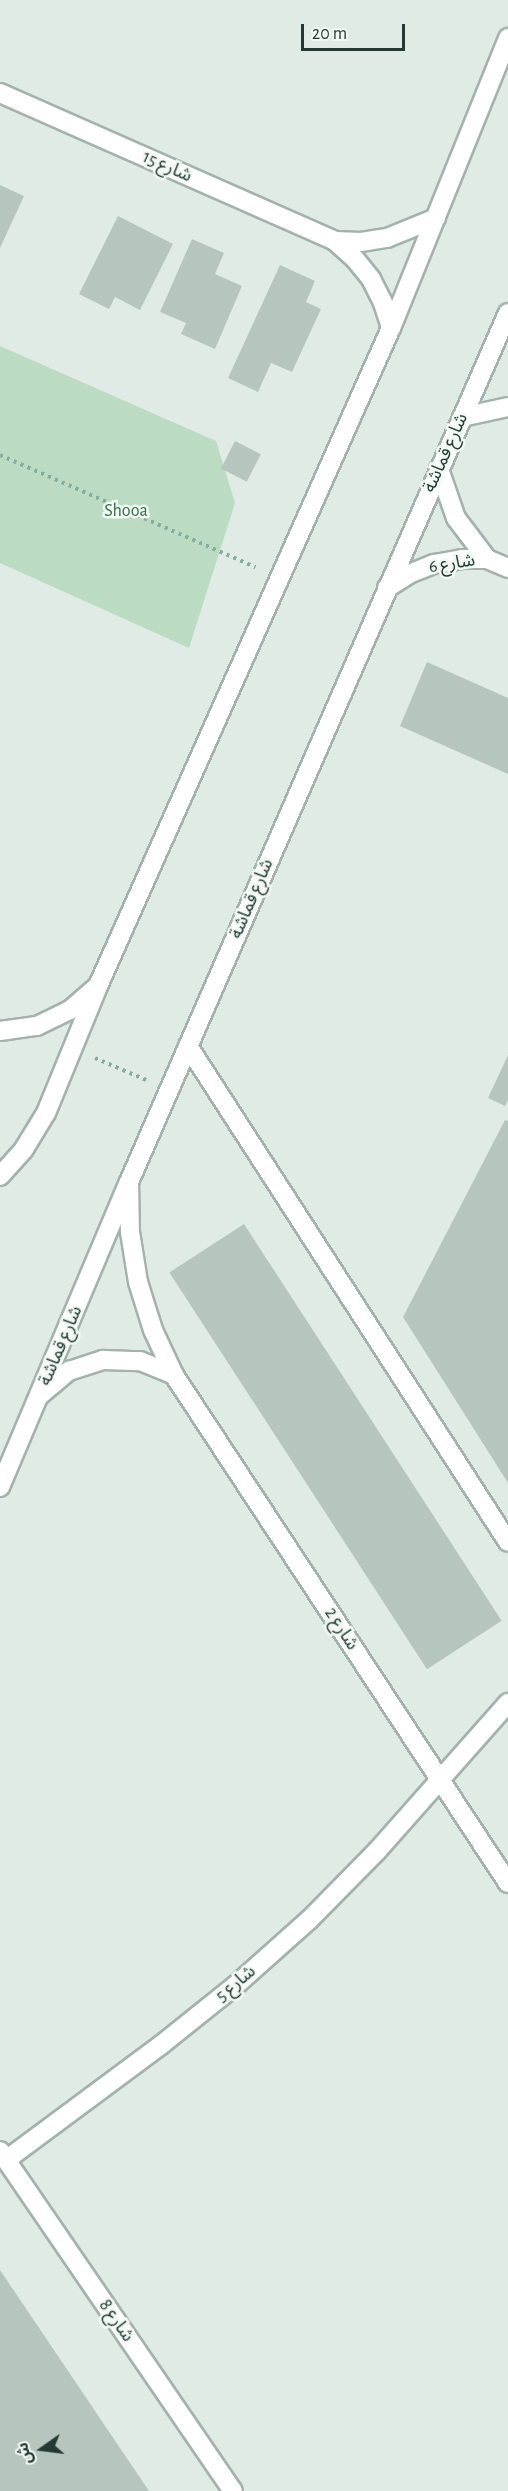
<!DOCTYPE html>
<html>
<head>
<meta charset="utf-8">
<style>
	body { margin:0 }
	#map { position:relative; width:508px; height:2491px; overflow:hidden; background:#e1ebe6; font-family:"Alegreya Sans","Noto Sans Arabic",sans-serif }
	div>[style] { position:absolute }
	.green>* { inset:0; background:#bcdbc3 }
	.building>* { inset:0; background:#b7c5bf; transform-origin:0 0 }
	.path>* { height:4px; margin-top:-2px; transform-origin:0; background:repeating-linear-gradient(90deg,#84ac9f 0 3px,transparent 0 7.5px) }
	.roads { filter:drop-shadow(2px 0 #a4b2ad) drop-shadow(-2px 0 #a4b2ad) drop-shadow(0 2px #a4b2ad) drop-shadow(0 -2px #a4b2ad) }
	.service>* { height:18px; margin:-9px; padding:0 9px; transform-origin:9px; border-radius:9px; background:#fff }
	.minor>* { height:18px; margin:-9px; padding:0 9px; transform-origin:9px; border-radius:9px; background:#fff }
	.tertiary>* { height:18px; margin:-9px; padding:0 9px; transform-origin:9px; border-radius:9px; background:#fff }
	span { translate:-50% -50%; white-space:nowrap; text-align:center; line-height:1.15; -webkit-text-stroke:5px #f2f8f4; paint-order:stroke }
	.street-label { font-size:18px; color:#233a34 }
	.park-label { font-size:18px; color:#306e47 }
	.north { position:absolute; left:12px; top:2419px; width:60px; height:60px; -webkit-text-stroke:4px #f2f8f4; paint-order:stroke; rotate:256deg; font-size:16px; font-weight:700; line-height:24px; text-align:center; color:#233a34 }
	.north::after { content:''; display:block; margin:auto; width:21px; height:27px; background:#233a34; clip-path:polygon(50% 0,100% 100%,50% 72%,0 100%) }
	.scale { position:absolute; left:301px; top:24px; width:104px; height:27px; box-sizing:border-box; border:3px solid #233a34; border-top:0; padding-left:8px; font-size:18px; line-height:21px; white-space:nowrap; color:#233a34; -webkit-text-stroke:4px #f2f8f4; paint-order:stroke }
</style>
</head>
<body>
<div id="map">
	<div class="green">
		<i style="clip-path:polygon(0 346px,216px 441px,235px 503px,189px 648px,0 563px)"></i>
	</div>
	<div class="building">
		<i style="clip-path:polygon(0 185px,24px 196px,0 248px)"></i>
		<i style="clip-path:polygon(118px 216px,173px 244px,140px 310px,115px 297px,109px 309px,79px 294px)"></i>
		<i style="clip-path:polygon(192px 239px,224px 253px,215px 274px,242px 286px,215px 349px,181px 334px,186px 323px,160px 312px)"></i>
		<i style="clip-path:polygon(280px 265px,315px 281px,306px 302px,321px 309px,292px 372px,271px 363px,258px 392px,228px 378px)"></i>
		<i style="left:235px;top:441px;width:29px;height:31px;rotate:27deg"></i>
		<i style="clip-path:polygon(427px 662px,508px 698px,508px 774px,400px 726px)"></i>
		<i style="clip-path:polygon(508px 1055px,508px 1100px,505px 1106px,488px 1098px)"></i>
		<i style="clip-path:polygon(505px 1120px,508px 1121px,508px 1483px,403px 1317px)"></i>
		<i style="left:244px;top:1224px;width:473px;height:89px;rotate:57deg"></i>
		<i style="clip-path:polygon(0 2270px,149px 2491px,0 2491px)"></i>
	</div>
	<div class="path">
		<i style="left:0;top:455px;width:279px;rotate:23.7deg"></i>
		<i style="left:95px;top:1058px;width:56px;rotate:23.3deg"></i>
	</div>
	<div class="roads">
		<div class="service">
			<i style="left:462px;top:417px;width:47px;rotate:-12.3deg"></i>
		</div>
		<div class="minor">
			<i style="left:0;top:93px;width:366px;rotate:23.8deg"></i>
			<i style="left:335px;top:241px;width:27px;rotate:42deg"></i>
			<i style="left:355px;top:259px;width:26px;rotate:51deg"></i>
			<i style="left:371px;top:279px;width:27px;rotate:63deg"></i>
			<i style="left:383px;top:303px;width:26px;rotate:72deg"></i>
			<i style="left:335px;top:241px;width:26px;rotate:2deg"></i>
			<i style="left:361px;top:242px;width:26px;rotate:-9deg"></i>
			<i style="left:387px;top:238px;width:53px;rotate:-22.2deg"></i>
			<i style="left:439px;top:469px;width:52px;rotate:70.9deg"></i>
			<i style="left:456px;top:518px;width:51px;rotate:52.9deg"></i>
			<i style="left:387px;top:588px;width:26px;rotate:-32deg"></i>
			<i style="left:409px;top:574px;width:27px;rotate:-22deg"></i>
			<i style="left:434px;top:564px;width:27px;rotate:-10deg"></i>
			<i style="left:461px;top:559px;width:26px"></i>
			<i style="left:487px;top:559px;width:23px;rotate:23deg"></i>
			<i style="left:0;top:1031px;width:37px;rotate:-8deg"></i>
			<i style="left:37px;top:1026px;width:37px;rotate:-26deg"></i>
			<i style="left:70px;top:1010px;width:37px;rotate:-41deg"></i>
			<i style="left:188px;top:1046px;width:590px;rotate:57.17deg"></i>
			<i style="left:129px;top:1182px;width:50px;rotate:88.9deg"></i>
			<i style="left:130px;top:1232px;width:51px;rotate:80.9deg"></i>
			<i style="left:138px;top:1282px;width:50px;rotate:72.6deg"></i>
			<i style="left:153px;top:1330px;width:50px;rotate:65deg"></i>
			<i style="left:174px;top:1375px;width:608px;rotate:56.68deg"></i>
			<i style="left:40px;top:1395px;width:38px;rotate:-40deg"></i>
			<i style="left:69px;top:1371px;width:36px;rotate:-18deg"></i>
			<i style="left:103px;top:1360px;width:37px;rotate:2deg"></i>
			<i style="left:140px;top:1361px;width:37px;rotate:22deg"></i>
			<i style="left:0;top:2151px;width:412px;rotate:55.6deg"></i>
			<i style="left:6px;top:2160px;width:193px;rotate:-36.6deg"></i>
			<i style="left:161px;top:2045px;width:96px;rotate:-38.7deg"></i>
			<i style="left:236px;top:1985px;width:98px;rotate:-41.7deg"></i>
			<i style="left:309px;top:1920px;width:97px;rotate:-45.4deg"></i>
			<i style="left:377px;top:1851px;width:198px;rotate:-48.5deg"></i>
		</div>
		<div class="tertiary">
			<i style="left:0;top:1176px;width:36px;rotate:-48deg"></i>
			<i style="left:24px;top:1149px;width:42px;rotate:-58.6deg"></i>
			<i style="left:46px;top:1113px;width:137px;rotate:-67.7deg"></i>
			<i style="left:98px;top:986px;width:720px;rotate:-66deg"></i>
			<i style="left:391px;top:328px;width:313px;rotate:-68deg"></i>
			<i style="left:0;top:1487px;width:331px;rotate:-67.1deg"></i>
			<i style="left:129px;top:1182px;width:948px;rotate:-66.44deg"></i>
		</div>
	</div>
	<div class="street-label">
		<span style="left:167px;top:167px;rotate:24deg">شارع 15</span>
		<span style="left:446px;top:453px;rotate:-66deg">شارع قماشة</span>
		<span style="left:452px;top:564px;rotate:-9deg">شارع 6</span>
		<span style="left:252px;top:899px;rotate:-67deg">شارع قماشة</span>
		<span style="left:61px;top:1346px;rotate:-67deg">شارع قماشة</span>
		<span style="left:341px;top:1629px;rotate:57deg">شارع 2</span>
		<span style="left:236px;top:1984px;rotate:-40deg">شارع 5</span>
		<span style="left:116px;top:2321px;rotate:55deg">شارع 8</span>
	</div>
	<div class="park-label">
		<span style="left:126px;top:511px">Shooa</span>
	</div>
	<div class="north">ش</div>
	<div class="scale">20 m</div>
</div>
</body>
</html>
